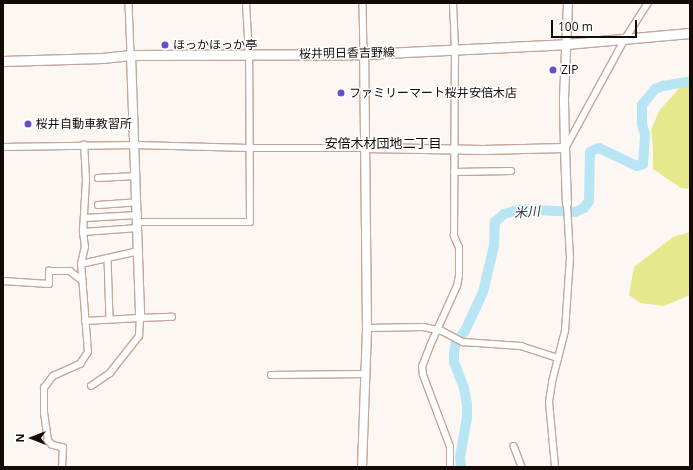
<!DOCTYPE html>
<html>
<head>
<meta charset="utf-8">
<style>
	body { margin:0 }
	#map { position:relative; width:693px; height:470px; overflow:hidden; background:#fdf7f4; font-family:"Open Sans","Noto Sans JP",sans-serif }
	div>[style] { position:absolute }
	.green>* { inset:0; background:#e5e88b }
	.river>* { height:10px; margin:-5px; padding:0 5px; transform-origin:5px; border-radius:5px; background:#b8e5f4 }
	.roads { filter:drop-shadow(1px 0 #c3a799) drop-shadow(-1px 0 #c3a799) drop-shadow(0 1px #c3a799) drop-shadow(0 -1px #c3a799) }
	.street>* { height:5.5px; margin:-2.75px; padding:0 2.75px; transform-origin:2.75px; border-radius:2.75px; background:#fff }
	.secondary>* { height:8px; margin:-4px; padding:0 4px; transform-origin:4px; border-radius:4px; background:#fff }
	.primary>* { height:9px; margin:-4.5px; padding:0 4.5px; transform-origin:4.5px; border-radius:4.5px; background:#fff }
	.dots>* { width:11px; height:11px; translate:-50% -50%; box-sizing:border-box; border:2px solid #fff; border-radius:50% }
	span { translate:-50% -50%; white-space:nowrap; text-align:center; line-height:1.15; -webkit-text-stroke:3px #fff; paint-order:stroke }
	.poi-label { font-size:12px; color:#140b06 }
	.left { translate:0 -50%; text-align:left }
	.street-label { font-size:12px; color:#140b06 }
	.neighbourhood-label { font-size:13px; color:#140b06 }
	.water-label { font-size:13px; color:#1b3239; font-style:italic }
	.frame { position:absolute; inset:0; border:4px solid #140b06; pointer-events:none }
	.north { position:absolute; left:12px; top:418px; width:40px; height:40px; -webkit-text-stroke:3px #fff; paint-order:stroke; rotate:270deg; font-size:11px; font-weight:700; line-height:16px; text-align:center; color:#140b06 }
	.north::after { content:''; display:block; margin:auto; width:14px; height:18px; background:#140b06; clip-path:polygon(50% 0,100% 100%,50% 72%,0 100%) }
	.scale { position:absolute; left:551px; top:20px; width:86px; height:18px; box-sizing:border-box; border:2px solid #140b06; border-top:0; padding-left:5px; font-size:12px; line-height:14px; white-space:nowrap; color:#140b06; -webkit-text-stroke:3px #fff; paint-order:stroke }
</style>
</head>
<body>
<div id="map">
	<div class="green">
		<i style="clip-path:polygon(690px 76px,690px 189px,681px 188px,653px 169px,653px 147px,651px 130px,659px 111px)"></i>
		<i style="clip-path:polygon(690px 232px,690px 295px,664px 306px,640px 303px,629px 295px,634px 267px,673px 237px)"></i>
	</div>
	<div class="river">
		<i style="left:461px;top:467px;width:10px;rotate:-96deg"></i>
		<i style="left:460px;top:457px;width:40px;rotate:-80deg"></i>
		<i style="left:467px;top:418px;width:14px;rotate:-90deg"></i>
		<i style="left:467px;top:404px;width:16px;rotate:-101deg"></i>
		<i style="left:464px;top:388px;width:28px;rotate:-111deg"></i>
		<i style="left:454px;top:362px;width:9px;rotate:-90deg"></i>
		<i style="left:454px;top:353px;width:11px;rotate:-80deg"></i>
		<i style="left:456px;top:342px;width:14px;rotate:-51deg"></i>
		<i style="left:465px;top:331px;width:43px;rotate:-65.2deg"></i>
		<i style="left:483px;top:292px;width:47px;rotate:-76.6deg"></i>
		<i style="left:494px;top:246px;width:24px;rotate:-88deg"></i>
		<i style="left:495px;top:222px;width:12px;rotate:-42deg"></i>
		<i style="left:504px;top:214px;width:17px;rotate:-17deg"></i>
		<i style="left:520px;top:209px;width:55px;rotate:3.1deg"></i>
		<i style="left:575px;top:212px;width:10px;rotate:-24deg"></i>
		<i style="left:584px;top:208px;width:9px;rotate:-54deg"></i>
		<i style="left:589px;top:201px;width:49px;rotate:-88.8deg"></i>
		<i style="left:590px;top:152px;width:10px;rotate:-24deg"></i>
		<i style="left:599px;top:148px;width:42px;rotate:25.3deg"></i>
		<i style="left:637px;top:166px;width:6px;rotate:-18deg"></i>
		<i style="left:643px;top:164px;width:29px;rotate:-86deg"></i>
		<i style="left:645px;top:135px;width:11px;rotate:-105deg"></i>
		<i style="left:642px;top:124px;width:19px;rotate:-90deg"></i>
		<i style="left:642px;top:105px;width:21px;rotate:-51deg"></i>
		<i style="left:655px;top:89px;width:9px;rotate:-21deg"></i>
		<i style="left:663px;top:86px;width:27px;rotate:-10deg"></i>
	</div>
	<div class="roads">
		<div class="street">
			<i style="left:129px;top:3px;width:52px;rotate:87.8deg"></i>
			<i style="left:363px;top:3px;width:51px;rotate:88.9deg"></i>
			<i style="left:3px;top:147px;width:132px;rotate:-0.9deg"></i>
			<i style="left:135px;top:145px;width:114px;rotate:1.5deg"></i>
			<i style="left:249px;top:148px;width:116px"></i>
			<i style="left:566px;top:147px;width:123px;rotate:-61.4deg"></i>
			<i style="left:625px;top:39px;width:43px;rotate:-57.4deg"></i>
			<i style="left:454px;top:172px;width:57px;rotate:-1deg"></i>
			<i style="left:98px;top:178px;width:38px;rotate:-3deg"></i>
			<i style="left:98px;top:205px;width:39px;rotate:-4deg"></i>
			<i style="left:84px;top:218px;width:54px;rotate:-3.2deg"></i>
			<i style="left:138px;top:222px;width:112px"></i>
			<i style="left:250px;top:222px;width:167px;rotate:-90.3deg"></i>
			<i style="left:249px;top:55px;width:52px;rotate:-93.3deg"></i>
			<i style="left:83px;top:232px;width:55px;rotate:-4.2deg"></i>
			<i style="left:108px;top:258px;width:61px;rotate:88.1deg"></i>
			<i style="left:81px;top:264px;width:59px;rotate:-12.6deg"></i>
			<i style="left:3px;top:281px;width:46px;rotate:3.7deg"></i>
			<i style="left:49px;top:284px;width:13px;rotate:-90deg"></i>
			<i style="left:49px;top:271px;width:21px"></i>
			<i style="left:70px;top:271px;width:16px;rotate:38deg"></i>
			<i style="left:85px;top:321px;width:55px;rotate:-3.1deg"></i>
			<i style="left:367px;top:328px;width:57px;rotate:-1deg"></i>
			<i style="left:424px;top:327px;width:18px;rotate:13deg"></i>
			<i style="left:442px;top:331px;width:24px;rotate:28deg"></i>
			<i style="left:463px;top:342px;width:58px;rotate:3.9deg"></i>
			<i style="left:521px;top:346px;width:39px;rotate:18deg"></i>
			<i style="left:271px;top:375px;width:95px;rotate:-0.6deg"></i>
			<i style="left:91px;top:386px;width:23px;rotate:-34deg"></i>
			<i style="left:110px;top:373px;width:47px;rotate:-51.9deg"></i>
			<i style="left:139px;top:336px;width:18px;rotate:-87deg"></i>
			<i style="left:140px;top:318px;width:32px;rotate:-2deg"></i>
			<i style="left:514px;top:446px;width:22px;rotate:69deg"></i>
			<i style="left:62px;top:467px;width:19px;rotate:-87deg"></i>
			<i style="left:63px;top:448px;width:11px;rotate:-165deg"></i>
			<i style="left:52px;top:445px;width:6px;rotate:-135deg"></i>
			<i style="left:48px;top:441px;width:27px;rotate:-98deg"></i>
			<i style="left:44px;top:414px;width:26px;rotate:-90deg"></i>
			<i style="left:44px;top:388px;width:15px;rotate:-53deg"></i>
			<i style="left:53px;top:376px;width:30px;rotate:-24deg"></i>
			<i style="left:80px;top:364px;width:14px;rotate:-56deg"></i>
			<i style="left:88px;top:352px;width:88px;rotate:-94.5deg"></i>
			<i style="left:81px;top:264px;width:17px;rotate:-77deg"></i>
			<i style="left:85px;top:247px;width:15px;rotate:-98deg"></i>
			<i style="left:83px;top:232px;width:52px;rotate:-86.7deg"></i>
			<i style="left:86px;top:180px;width:35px;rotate:-93deg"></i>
			<i style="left:450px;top:467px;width:20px;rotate:-90deg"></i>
			<i style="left:450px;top:447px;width:77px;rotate:-110.6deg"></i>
			<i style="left:423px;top:375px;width:8px;rotate:-97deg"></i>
			<i style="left:422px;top:367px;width:22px;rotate:-69deg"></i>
			<i style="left:430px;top:346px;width:66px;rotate:-65.8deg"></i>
			<i style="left:457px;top:286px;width:10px;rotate:-79deg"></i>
			<i style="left:459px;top:276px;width:28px;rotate:-90deg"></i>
			<i style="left:459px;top:248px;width:13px;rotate:-113deg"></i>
			<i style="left:454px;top:236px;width:187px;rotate:-89.7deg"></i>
			<i style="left:455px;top:49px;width:46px;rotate:-92.5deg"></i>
			<i style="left:555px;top:467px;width:65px;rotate:-95.3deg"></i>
			<i style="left:549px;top:402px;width:20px;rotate:-81deg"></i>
			<i style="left:552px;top:382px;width:53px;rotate:-75.7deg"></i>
			<i style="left:565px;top:331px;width:73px;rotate:-86.1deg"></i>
			<i style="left:570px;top:258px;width:54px;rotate:-93.2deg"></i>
		</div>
		<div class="secondary">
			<i style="left:131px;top:55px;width:263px;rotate:88deg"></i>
			<i style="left:365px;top:148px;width:118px;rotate:1deg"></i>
			<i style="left:483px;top:150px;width:82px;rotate:-1.4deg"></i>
			<i style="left:565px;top:148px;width:49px;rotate:-91.2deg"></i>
			<i style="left:564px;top:99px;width:96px;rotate:-87.6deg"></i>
			<i style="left:565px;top:148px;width:56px;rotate:88deg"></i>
			<i style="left:362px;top:467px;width:139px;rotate:-87.9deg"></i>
			<i style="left:367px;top:328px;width:274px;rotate:-90.6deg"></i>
		</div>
		<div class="primary">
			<i style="left:3px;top:61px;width:99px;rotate:-1.7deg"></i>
			<i style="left:102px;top:58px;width:29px;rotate:-6deg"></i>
			<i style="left:131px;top:55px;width:233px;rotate:-0.2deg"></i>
			<i style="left:364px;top:54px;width:202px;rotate:-2.8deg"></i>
			<i style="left:566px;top:44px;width:124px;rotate:-5.1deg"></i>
		</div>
	</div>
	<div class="dots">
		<i style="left:165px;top:45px;background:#6250c9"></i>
		<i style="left:553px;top:70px;background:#6250c9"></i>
		<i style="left:341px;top:93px;background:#6250c9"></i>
		<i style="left:28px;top:124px;background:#6250c9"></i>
	</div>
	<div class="poi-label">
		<span class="left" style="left:173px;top:45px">ほっかほっか亭</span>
		<span class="left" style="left:561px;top:70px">ZIP</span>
		<span class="left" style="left:349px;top:93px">ファミリーマート桜井安倍木店</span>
		<span class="left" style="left:36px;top:124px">桜井自動車教習所</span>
	</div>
	<div class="street-label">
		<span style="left:347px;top:53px;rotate:-1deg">桜井明日香吉野線</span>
	</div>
	<div class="neighbourhood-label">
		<span style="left:383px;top:143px">安倍木材団地二丁目</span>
	</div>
	<div class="water-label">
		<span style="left:527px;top:212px;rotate:-4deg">米川</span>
	</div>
	<div class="frame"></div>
	<div class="north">N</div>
	<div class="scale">100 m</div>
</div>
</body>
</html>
